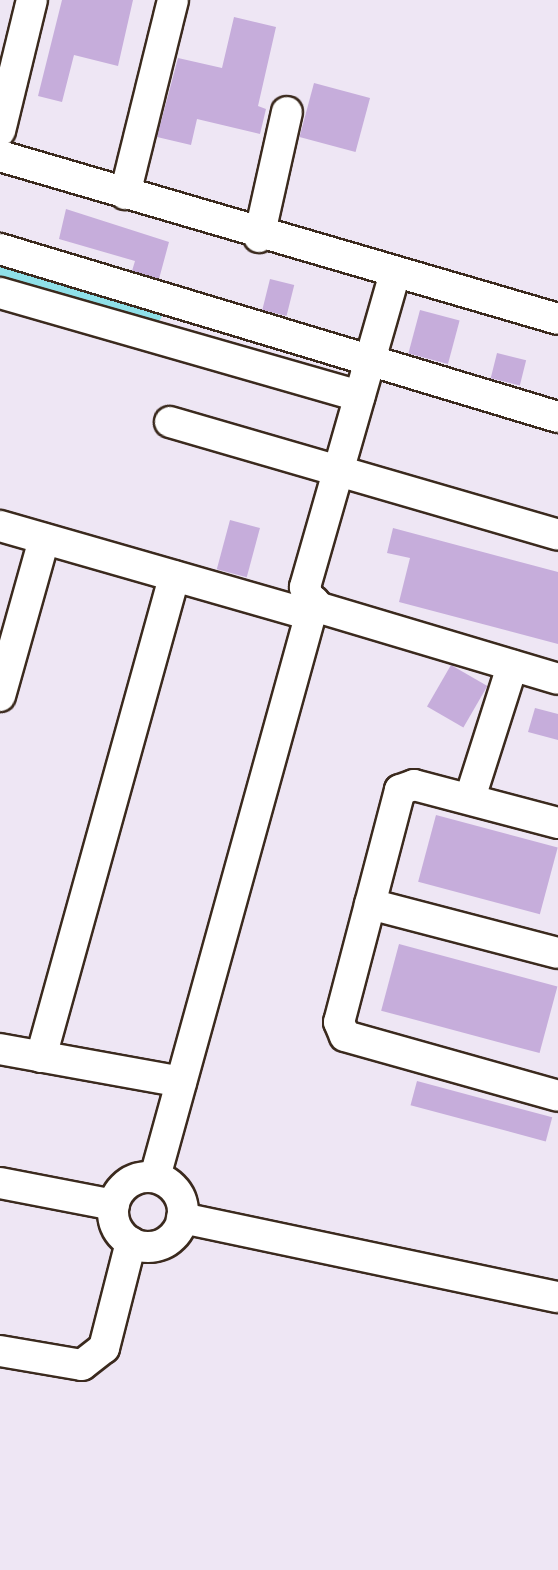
<!DOCTYPE html>
<html>
<head>
<meta charset="utf-8">
<style>
	body { margin:0 }
	#map { position:relative; width:558px; height:1570px; overflow:hidden; background:#eee6f4; font-family:Pangolin,sans-serif }
	div>[style] { position:absolute }
	.river>* { height:54px; margin:-27px; padding:0 27px; transform-origin:27px; border-radius:27px; background:#8fe0e8 }
	.building>* { inset:0; background:#c6addb; transform-origin:0 0 }
	.roads { filter:drop-shadow(2px 0 #3b2a1e) drop-shadow(-2px 0 #3b2a1e) drop-shadow(0 2px #3b2a1e) drop-shadow(0 -2px #3b2a1e) }
	.minor>* { height:30px; margin:-15px; padding:0 15px; transform-origin:15px; border-radius:15px; background:#fff }
	.minor>.ring { margin:-15px; padding:0; box-sizing:content-box; background:none; border:30px solid #fff; border-radius:50% }
	span { translate:-50% -50%; white-space:nowrap; text-align:center; line-height:1.15; -webkit-text-stroke:7px #fff; paint-order:stroke }
</style>
</head>
<body>
<div id="map">
	<div class="river">
		<i style="left:0;top:265px;width:143px;rotate:16.3deg"></i>
	</div>
	<div class="building">
		<i style="clip-path:polygon(62px 0,133px 0,118px 66px,74px 55px,62px 102px,38px 96px)"></i>
		<i style="clip-path:polygon(234px 17px,276px 27px,258px 106px,266px 109px,260px 134px,197px 119px,191px 145px,157px 137px,178px 58px,222px 68px)"></i>
		<i style="left:314px;top:83px;width:58px;height:56px;rotate:15deg"></i>
		<i style="clip-path:polygon(66px 209px,169px 242px,159px 279px,132px 271px,135px 261px,59px 239px)"></i>
		<i style="left:270px;top:279px;width:25px;height:32px;rotate:14deg"></i>
		<i style="left:420px;top:310px;width:41px;height:45px;rotate:15deg"></i>
		<i style="left:497px;top:353px;width:30px;height:26px;rotate:14deg"></i>
		<i style="left:230px;top:520px;width:31px;height:51px;rotate:15deg"></i>
		<i style="clip-path:polygon(393px 528px,558px 572px,558px 644px,399px 602px,410px 558px,387px 553px)"></i>
		<i style="left:451px;top:665px;width:42px;height:48px;rotate:30deg"></i>
		<i style="clip-path:polygon(535px 708px,558px 714px,558px 740px,528px 732px)"></i>
		<i style="left:436px;top:815px;width:126px;height:69px;rotate:15deg"></i>
		<i style="left:399px;top:944px;width:164px;height:69px;rotate:15deg"></i>
		<i style="left:417px;top:1081px;width:140px;height:25px;rotate:15deg"></i>
	</div>
	<div class="roads">
		<div class="minor">
			<i style="left:0;top:131px;width:135px;rotate:-76.3deg"></i>
			<i style="left:0;top:156px;width:581px;rotate:16.28deg"></i>
			<i style="left:125px;top:194px;width:200px;rotate:-76.1deg"></i>
			<i style="left:259px;top:237px;width:128px;rotate:-77.4deg"></i>
			<i style="left:0;top:249px;width:583px;rotate:16.76deg"></i>
			<i style="left:395px;top:273px;width:327px;rotate:106deg"></i>
			<i style="left:305px;top:587px;width:9px;rotate:72deg"></i>
			<i style="left:308px;top:596px;width:17px;rotate:45deg"></i>
			<i style="left:320px;top:608px;width:248px;rotate:16.6deg"></i>
			<i style="left:0;top:293px;width:374px;rotate:16deg"></i>
			<i style="left:170px;top:422px;width:404px;rotate:16.2deg"></i>
			<i style="left:0;top:526px;width:323px;rotate:16deg"></i>
			<i style="left:0;top:696px;width:163px;rotate:-74.3deg"></i>
			<i style="left:470px;top:798px;width:139px;rotate:-72.3deg"></i>
			<i style="left:558px;top:823px;width:149px;rotate:-165.2deg"></i>
			<i style="left:414px;top:785px;width:15px;rotate:160deg"></i>
			<i style="left:400px;top:790px;width:240px;rotate:104.7deg"></i>
			<i style="left:339px;top:1022px;width:15px;rotate:67deg"></i>
			<i style="left:345px;top:1036px;width:221px;rotate:15.7deg"></i>
			<i style="left:370px;top:904px;width:194px;rotate:14.6deg"></i>
			<i style="left:0;top:1049px;width:184px;rotate:10.3deg"></i>
			<i style="left:41px;top:1057px;width:499px;rotate:-74.5deg"></i>
			<i style="left:155px;top:1177px;width:597px;rotate:-74.54deg"></i>
			<i class="ring" style="left:113px;top:1177px;width:40px;height:40px"></i>
			<i style="left:0;top:1183px;width:116px;rotate:10.9deg"></i>
			<i style="left:182px;top:1218px;width:384px;rotate:11.9deg"></i>
			<i style="left:0;top:1351px;width:83px;rotate:9.7deg"></i>
			<i style="left:82px;top:1365px;width:28px;rotate:-38deg"></i>
			<i style="left:104px;top:1348px;width:109px;rotate:-75.7deg"></i>
		</div>
	</div>
</div>
</body>
</html>
